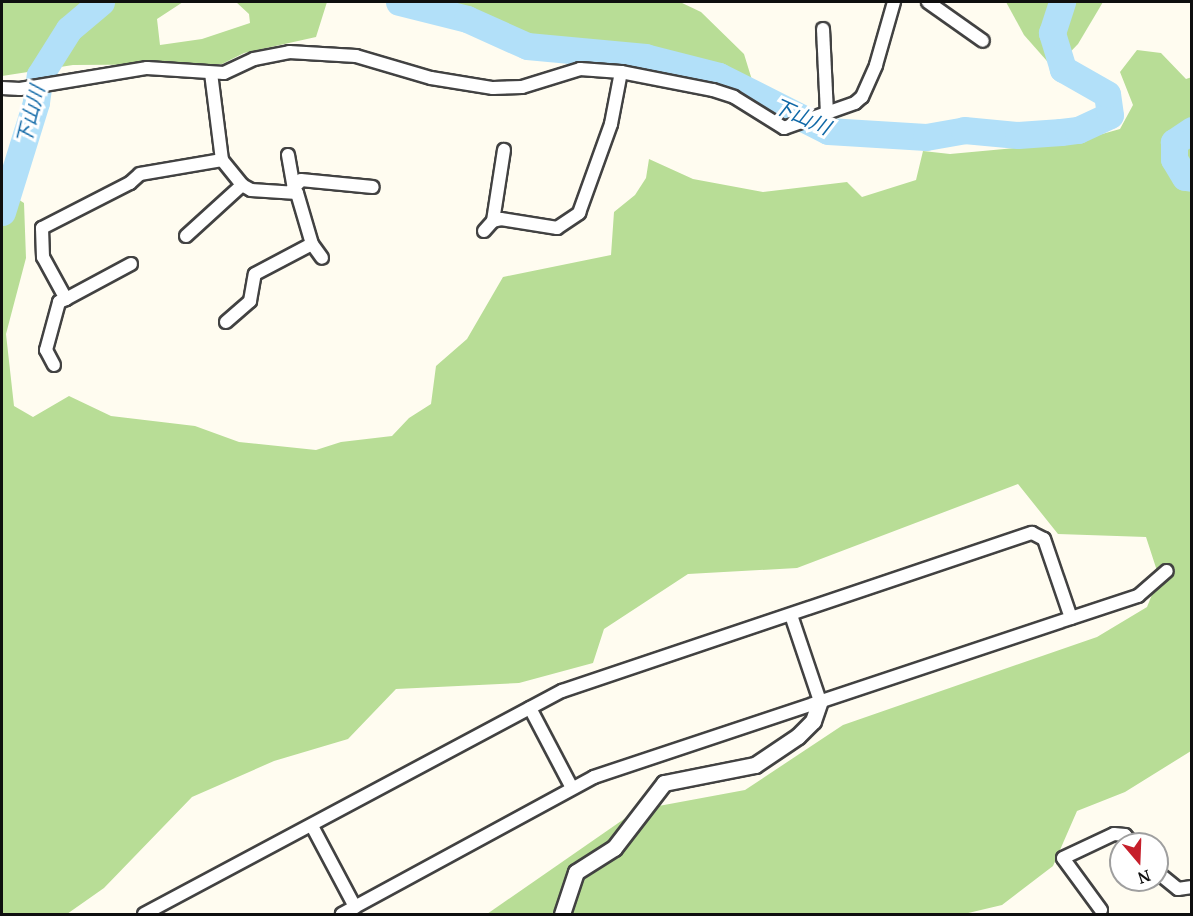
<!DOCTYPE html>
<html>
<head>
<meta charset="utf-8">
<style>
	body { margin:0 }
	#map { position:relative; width:1193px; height:916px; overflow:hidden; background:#fffcf0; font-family:"PT Serif","Noto Sans JP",serif }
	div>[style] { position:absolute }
	.forest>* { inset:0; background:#b8dd96 }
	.river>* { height:27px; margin:-13.5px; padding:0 13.5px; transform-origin:13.5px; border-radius:13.5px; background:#b2e0f9 }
	.roads { filter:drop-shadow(2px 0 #424242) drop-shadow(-2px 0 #424242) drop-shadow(0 2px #424242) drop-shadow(0 -2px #424242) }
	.minor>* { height:12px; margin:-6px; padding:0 6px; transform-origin:6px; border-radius:6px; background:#fff }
	.tertiary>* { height:15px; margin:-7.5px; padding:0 7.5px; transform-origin:7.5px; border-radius:7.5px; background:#fff }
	span { translate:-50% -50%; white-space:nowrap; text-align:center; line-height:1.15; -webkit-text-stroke:6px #fff; paint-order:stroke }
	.water-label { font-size:20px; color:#1169a7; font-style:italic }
	.frame { position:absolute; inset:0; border:3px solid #0f0f0f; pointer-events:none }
	.north { position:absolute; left:1109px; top:832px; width:60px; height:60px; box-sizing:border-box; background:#fff; border:2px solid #9f9f9f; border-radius:50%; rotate:161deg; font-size:16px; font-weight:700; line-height:24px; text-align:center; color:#0f0f0f }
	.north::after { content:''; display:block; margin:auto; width:21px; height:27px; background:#c61f2b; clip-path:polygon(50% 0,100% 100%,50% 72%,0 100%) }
</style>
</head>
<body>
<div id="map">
	<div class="forest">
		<i style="clip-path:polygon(2px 2px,183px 2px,157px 19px,160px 45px,202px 39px,250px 23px,249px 14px,236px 2px,327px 2px,316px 37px,244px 53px,222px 64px,73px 65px,2px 76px)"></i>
		<i style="clip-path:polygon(433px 2px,680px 2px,701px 12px,744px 54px,752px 80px,711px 66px,638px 51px,533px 38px)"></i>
		<i style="clip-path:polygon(1006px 2px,1103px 2px,1078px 44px,1054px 69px,1024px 35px)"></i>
		<i style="clip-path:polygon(1137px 50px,1161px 53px,1186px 79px,1192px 77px,1191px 751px,1125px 792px,1077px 811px,1053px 866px,1002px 905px,964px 914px,487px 914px,637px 810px,745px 790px,843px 725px,1097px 637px,1147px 607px,1159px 577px,1146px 537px,1058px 534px,1018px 484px,797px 568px,688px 574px,604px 629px,593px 663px,519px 683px,396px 689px,348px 739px,274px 761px,192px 797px,104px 888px,67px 914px,2px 914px,2px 189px,24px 203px,26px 258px,6px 334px,14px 406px,33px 417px,69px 396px,111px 416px,195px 426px,239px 442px,316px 450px,341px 442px,392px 436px,409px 418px,431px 404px,436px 366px,467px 339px,503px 277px,611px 255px,614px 212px,635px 195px,646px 178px,649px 159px,693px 179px,763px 192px,847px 182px,862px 197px,916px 180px,923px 151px,950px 154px,1070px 143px,1120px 129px,1133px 105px,1120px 72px)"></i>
	</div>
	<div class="river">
		<i style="left:399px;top:2px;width:70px;rotate:14deg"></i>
		<i style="left:467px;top:19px;width:66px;rotate:24.2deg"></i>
		<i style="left:527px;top:46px;width:119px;rotate:5.3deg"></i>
		<i style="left:645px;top:57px;width:76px;rotate:14.4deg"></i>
		<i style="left:719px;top:76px;width:122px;rotate:26.8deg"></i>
		<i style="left:828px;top:131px;width:98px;rotate:3.5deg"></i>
		<i style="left:926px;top:137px;width:39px;rotate:-10deg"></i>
		<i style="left:964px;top:130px;width:54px;rotate:5.3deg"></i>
		<i style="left:1018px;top:135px;width:43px;rotate:-4deg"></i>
		<i style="left:1061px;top:132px;width:17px;rotate:-7deg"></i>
		<i style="left:1078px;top:130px;width:35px;rotate:-25deg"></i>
		<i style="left:1110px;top:115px;width:21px;rotate:-98deg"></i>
		<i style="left:1107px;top:94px;width:51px;rotate:-150.4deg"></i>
		<i style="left:1063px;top:69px;width:38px;rotate:-107deg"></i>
		<i style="left:1052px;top:33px;width:33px;rotate:-72deg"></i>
		<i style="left:1192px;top:130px;width:22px;rotate:146deg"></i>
		<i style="left:1174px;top:142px;width:17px;rotate:90deg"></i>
		<i style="left:1174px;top:159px;width:21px;rotate:59deg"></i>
		<i style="left:1185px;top:177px;width:7px;rotate:8deg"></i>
		<i style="left:2px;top:212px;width:115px;rotate:-72.8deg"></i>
		<i style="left:36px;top:102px;width:27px;rotate:-82deg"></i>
		<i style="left:40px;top:75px;width:54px;rotate:-57.8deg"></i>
		<i style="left:69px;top:29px;width:42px;rotate:-40.2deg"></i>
	</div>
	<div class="roads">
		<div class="minor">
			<i style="left:928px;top:2px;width:67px;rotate:35.3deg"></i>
			<i style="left:823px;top:29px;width:85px;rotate:87.3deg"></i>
			<i style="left:211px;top:73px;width:88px;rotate:82.8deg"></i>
			<i style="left:222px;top:160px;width:32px;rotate:51deg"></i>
			<i style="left:242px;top:185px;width:10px;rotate:29deg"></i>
			<i style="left:251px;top:190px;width:46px;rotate:3.7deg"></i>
			<i style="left:297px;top:193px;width:53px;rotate:73.6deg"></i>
			<i style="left:312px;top:244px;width:17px;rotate:54deg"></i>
			<i style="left:2px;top:88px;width:18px;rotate:3deg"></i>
			<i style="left:20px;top:89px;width:129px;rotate:-9.4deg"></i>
			<i style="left:147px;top:68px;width:77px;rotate:3.7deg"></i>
			<i style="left:224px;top:73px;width:33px;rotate:-25deg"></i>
			<i style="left:254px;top:59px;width:36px;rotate:-11deg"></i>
			<i style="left:289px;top:52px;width:67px;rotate:3.4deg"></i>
			<i style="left:356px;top:56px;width:78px;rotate:16.3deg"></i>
			<i style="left:431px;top:78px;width:63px;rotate:9.2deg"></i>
			<i style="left:493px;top:88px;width:29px;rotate:-2deg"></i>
			<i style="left:522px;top:87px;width:61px;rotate:-17.2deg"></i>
			<i style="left:580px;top:69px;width:41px;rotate:4.2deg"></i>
			<i style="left:621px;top:72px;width:94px;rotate:11.1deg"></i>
			<i style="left:713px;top:90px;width:22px;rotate:18deg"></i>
			<i style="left:734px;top:97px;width:59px;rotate:31.8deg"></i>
			<i style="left:784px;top:128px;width:75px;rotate:-19.4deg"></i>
			<i style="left:855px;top:103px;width:9px;rotate:-41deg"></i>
			<i style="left:862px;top:97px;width:35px;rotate:-66deg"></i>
			<i style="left:876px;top:65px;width:66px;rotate:-74.1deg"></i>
			<i style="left:288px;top:155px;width:34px;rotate:80deg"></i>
			<i style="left:290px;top:192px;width:16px;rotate:-47deg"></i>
			<i style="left:301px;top:180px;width:72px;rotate:5.6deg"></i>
			<i style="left:493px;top:221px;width:72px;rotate:-81.2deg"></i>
			<i style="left:484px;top:231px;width:13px;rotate:-48deg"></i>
			<i style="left:493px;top:221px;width:8px;rotate:-14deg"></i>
			<i style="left:501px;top:219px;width:57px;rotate:9.1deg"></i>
			<i style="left:557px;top:228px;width:27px;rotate:-34deg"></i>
			<i style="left:579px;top:213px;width:95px;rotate:-70.2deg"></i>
			<i style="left:611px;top:124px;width:53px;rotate:-79.1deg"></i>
			<i style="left:186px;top:236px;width:76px;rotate:-42.3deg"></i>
			<i style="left:131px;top:264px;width:74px;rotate:151.7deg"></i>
			<i style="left:66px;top:299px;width:48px;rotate:-118.7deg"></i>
			<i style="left:43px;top:257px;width:29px;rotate:-92deg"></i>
			<i style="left:42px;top:228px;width:99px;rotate:-27.1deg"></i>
			<i style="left:130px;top:183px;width:13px;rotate:-42deg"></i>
			<i style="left:140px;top:174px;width:83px;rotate:-9.7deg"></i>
			<i style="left:226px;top:322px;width:32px;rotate:-41deg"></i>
			<i style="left:250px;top:301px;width:27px;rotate:-80deg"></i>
			<i style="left:255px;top:274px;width:64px;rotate:-27.8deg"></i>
			<i style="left:54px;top:365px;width:17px;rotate:-118deg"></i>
			<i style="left:46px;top:350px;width:50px;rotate:-74.8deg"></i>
			<i style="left:59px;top:302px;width:8px;rotate:-23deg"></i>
			<i style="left:791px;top:615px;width:91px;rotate:71.4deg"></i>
			<i style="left:1071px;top:618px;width:71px;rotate:-18.2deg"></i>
			<i style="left:1138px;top:596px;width:38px;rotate:-41deg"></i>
			<i style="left:530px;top:708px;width:90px;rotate:62.3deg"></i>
			<i style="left:312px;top:826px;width:92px;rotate:62deg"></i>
			<i style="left:1157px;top:872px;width:27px;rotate:39deg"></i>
			<i style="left:1178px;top:889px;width:14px;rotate:-8deg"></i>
			<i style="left:1101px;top:910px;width:64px;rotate:-126.2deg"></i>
			<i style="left:1063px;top:858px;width:56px;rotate:-25.2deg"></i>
			<i style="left:1114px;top:834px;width:11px;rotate:5deg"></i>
			<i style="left:1125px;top:835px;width:12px;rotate:48deg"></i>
			<i style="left:144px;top:914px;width:474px;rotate:-28.1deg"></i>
			<i style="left:562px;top:691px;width:496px;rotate:-18.6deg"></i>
			<i style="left:1032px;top:533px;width:13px;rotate:27deg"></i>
			<i style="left:1044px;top:539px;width:83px;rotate:71.1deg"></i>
			<i style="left:1071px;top:618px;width:503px;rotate:161.57deg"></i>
			<i style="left:594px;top:777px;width:287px;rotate:151.5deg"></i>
		</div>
		<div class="tertiary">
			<i style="left:562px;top:914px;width:44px;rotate:-71.6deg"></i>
			<i style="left:576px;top:872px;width:45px;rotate:-32.3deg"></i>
			<i style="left:614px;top:848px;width:82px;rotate:-52.4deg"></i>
			<i style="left:664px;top:783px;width:93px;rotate:-11.2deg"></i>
			<i style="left:755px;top:765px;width:52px;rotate:-34deg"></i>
			<i style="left:798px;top:736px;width:21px;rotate:-45deg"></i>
			<i style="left:813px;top:721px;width:21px;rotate:-71deg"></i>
		</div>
	</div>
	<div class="water-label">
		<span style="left:30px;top:115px;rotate:-76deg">下山川</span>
		<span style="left:802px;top:116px;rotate:24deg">下山川</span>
	</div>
	<div class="frame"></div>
	<div class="north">N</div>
</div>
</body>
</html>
